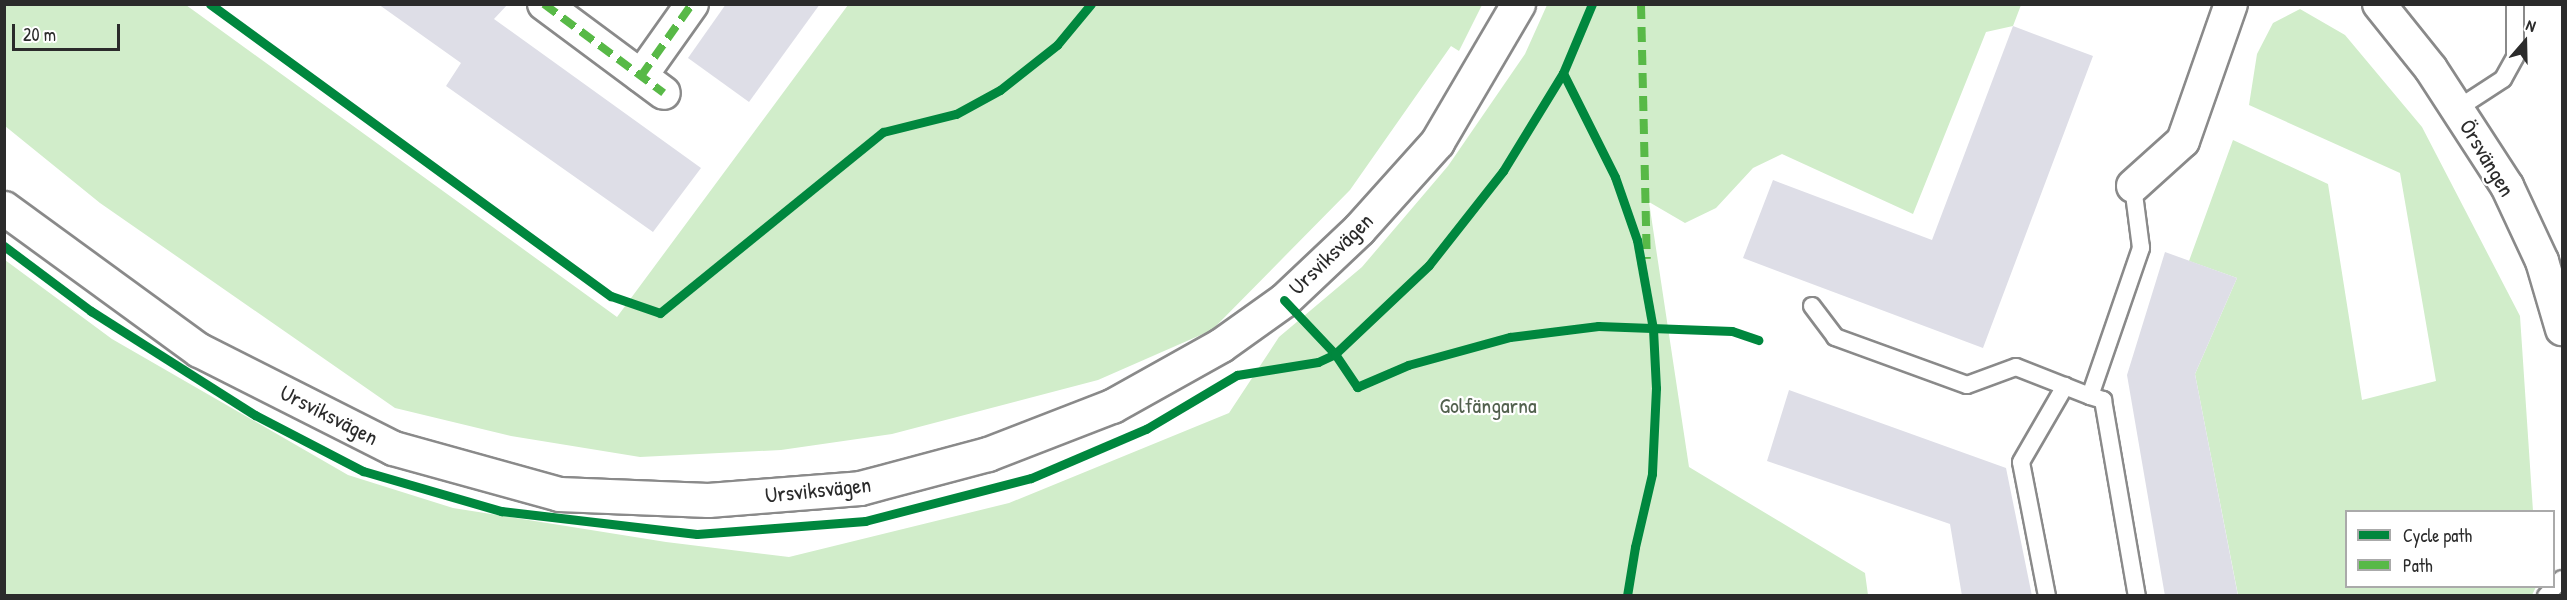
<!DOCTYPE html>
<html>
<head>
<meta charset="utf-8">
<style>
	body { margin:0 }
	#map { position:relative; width:2567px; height:600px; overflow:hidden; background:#fff; font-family:"Patrick Hand",sans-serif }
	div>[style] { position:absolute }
	.green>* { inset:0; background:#d1edca }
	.building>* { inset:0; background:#dedee7 }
	.roads { filter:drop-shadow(2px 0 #8a8a8a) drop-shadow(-2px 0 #8a8a8a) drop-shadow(0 2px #8a8a8a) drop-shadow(0 -2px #8a8a8a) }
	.service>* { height:16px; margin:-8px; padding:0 8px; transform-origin:8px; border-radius:8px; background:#fff }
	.minor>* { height:32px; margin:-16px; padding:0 16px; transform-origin:16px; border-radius:16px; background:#fff }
	.tertiary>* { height:33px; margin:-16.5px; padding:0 16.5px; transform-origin:16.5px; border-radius:16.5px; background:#fff }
	.quiet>* { height:8px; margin-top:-4px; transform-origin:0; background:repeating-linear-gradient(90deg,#58b947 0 15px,transparent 0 23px) }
	.cycleway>* { height:9px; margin:-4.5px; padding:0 4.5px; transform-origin:4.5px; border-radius:4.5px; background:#00873e }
	span { translate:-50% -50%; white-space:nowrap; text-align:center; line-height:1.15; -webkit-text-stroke:4.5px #fff; paint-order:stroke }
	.street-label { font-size:22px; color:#2b2b2b }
	.park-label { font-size:22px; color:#52614e }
	.frame { position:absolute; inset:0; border:6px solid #2b2b2b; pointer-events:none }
	.legend { position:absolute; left:2345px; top:510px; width:210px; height:78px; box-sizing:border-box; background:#fff; border:2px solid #aaa; margin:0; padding:8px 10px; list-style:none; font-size:18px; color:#2b2b2b }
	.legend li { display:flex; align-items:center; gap:12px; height:30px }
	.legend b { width:30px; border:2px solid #aaa }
	.north { position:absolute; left:2495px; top:12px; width:60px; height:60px; -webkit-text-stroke:4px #fff; paint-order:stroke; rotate:20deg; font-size:16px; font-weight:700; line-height:24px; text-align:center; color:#2b2b2b }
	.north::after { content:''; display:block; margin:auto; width:21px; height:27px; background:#2b2b2b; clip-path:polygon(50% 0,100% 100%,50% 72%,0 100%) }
	.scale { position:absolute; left:12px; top:24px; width:108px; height:27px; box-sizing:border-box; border:3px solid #2b2b2b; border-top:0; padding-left:8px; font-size:18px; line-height:21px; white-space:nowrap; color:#2b2b2b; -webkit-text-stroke:4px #fff; paint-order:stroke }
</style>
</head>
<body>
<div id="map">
	<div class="green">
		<i style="clip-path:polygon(4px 5px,186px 5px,617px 317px,848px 5px,1482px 5px,1459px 51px,1451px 46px,1350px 190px,1212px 330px,1098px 380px,892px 434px,781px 450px,640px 457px,511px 436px,395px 408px,100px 203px,5px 126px)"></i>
		<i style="clip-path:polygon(1547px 5px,2021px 5px,2013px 26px,1986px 32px,1913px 214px,1782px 154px,1753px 168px,1716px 208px,1685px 223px,1649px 202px,1689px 467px,1865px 573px,1868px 595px,5px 595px,5px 260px,112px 339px,348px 475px,453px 508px,666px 542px,789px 557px,1009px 503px,1229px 413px,1279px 337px,1362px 267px,1448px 166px,1525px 54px)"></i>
		<i style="clip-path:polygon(2300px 9px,2345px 35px,2422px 127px,2520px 316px,2533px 511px,2346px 512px,2346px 586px,2536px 587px,2532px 595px,2238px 595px,2195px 374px,2237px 278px,2189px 261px,2233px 140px,2328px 184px,2362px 400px,2436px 381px,2400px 173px,2249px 105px,2257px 54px,2273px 23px)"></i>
	</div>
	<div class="building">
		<i style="clip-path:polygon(378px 4px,508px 4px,494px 19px,701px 168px,653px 232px,446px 86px,461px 63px)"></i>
		<i style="clip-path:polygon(726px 4px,820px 4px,749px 102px,688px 58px)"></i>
		<i style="clip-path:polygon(2013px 26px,2093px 56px,1983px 348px,1743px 258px,1773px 180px,1932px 240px)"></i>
		<i style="clip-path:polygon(2165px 252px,2237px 278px,2195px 374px,2238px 596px,2165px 596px,2127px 375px)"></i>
		<i style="clip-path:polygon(1789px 390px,2006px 468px,2032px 596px,1962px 596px,1950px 524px,1767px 461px)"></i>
	</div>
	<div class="roads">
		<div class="service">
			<i style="left:2457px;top:109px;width:55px;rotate:-33.1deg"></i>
			<i style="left:2503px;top:79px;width:25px;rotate:-61deg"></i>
			<i style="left:2515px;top:57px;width:53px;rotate:-90deg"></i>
			<i style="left:1812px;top:306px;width:39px;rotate:53deg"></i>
			<i style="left:1835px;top:337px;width:140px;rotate:20deg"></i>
			<i style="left:1967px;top:385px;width:52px;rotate:-20.2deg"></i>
			<i style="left:2016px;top:367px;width:79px;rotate:21.4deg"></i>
			<i style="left:2090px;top:396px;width:157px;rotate:-71deg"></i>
			<i style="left:2141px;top:248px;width:63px;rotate:-97.4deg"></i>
			<i style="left:2090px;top:396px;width:14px;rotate:17deg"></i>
			<i style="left:2103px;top:400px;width:199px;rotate:80.2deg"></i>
			<i style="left:2047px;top:596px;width:136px;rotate:-101deg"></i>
			<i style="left:2021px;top:462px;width:88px;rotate:-59.9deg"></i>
			<i style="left:2546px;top:596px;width:23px;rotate:-47deg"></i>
		</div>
		<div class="minor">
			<i style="left:544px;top:4px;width:149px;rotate:36.6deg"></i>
			<i style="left:2379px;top:4px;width:83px;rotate:51.3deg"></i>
			<i style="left:2431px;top:69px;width:140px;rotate:57deg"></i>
			<i style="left:2507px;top:186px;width:83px;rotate:65deg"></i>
			<i style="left:2542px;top:261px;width:71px;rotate:73.6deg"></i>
			<i style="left:641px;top:76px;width:88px;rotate:-54.7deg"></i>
			<i style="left:2133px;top:186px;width:67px;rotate:-42deg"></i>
			<i style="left:2183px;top:141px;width:145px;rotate:-70.7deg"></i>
		</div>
		<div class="tertiary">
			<i style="left:4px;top:208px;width:241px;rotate:36.1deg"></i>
			<i style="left:199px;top:350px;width:217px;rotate:26.8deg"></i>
			<i style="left:393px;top:448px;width:172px;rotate:15.5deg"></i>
			<i style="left:559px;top:494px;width:149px;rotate:2.3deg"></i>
			<i style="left:708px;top:500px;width:152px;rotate:-4.5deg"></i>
			<i style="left:860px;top:488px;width:132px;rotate:-14.9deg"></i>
			<i style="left:988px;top:454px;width:133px;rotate:-21.2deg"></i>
			<i style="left:1112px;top:406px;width:125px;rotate:-29.2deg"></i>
			<i style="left:1221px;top:345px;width:77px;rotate:-35.5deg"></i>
			<i style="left:1284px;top:300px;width:103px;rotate:-43.4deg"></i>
			<i style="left:1359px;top:229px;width:117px;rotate:-48.1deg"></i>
			<i style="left:1437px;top:142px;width:160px;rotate:-59.6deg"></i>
		</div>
	</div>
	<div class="quiet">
		<i style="left:544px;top:4px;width:149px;rotate:36.6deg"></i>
		<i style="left:1641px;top:4px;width:255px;rotate:88.7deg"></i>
		<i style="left:641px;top:76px;width:88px;rotate:-54.7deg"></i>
	</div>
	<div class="cycleway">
		<i style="left:210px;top:4px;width:496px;rotate:36.1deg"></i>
		<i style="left:611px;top:296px;width:52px;rotate:19.1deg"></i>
		<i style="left:660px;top:313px;width:287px;rotate:-39.1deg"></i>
		<i style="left:883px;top:132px;width:75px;rotate:-13.9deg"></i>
		<i style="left:956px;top:114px;width:50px;rotate:-28.6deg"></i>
		<i style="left:1000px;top:90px;width:73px;rotate:-38.3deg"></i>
		<i style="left:1057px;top:45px;width:53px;rotate:-50.3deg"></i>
		<i style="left:1563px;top:73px;width:116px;rotate:63.4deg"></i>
		<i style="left:1615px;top:177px;width:67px;rotate:70.8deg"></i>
		<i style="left:1637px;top:240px;width:90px;rotate:79.8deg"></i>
		<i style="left:1653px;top:329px;width:59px;rotate:87.1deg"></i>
		<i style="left:1656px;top:388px;width:86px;rotate:92.7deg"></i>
		<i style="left:1652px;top:474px;width:75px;rotate:103.1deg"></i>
		<i style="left:1635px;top:547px;width:50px;rotate:99.3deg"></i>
		<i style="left:4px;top:246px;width:109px;rotate:36.8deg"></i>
		<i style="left:91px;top:311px;width:194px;rotate:32.4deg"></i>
		<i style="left:255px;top:415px;width:122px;rotate:27.4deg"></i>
		<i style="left:363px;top:471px;width:144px;rotate:16.2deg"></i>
		<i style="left:501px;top:511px;width:197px;rotate:6.7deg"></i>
		<i style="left:697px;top:534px;width:169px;rotate:-4.4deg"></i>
		<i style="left:865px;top:521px;width:171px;rotate:-14.5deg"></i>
		<i style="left:1031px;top:478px;width:125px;rotate:-23.1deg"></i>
		<i style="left:1146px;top:429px;width:106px;rotate:-30.7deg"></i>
		<i style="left:1237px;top:375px;width:82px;rotate:-9.1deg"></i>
		<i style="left:1318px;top:362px;width:19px;rotate:-25deg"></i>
		<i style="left:1335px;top:354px;width:129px;rotate:-43.4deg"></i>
		<i style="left:1429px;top:265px;width:120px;rotate:-51.8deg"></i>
		<i style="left:1503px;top:171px;width:115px;rotate:-58.5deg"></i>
		<i style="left:1563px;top:73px;width:75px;rotate:-67.2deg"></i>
		<i style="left:1284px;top:300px;width:74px;rotate:46.6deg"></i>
		<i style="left:1335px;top:354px;width:40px;rotate:56deg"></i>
		<i style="left:1357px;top:387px;width:56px;rotate:-23.3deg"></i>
		<i style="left:1408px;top:365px;width:106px;rotate:-15.4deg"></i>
		<i style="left:1510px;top:337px;width:89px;rotate:-7.1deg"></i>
		<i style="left:1598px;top:326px;width:134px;rotate:2.1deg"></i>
		<i style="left:1732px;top:331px;width:28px;rotate:19deg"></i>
	</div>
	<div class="street-label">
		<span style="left:2487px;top:158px;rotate:59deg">Örsvängen</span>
		<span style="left:1331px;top:254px;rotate:-44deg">Ursviksvägen</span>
		<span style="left:329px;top:415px;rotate:27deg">Ursviksvägen</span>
		<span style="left:818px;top:490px;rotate:-6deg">Ursviksvägen</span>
	</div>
	<div class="park-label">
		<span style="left:1488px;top:406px">Golfängarna</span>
	</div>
	<div class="frame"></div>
	<ul class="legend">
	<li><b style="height:8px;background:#00873e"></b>Cycle path</li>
	<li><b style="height:8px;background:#58b947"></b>Path</li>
	</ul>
	<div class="north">N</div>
	<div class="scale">20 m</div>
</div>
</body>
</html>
